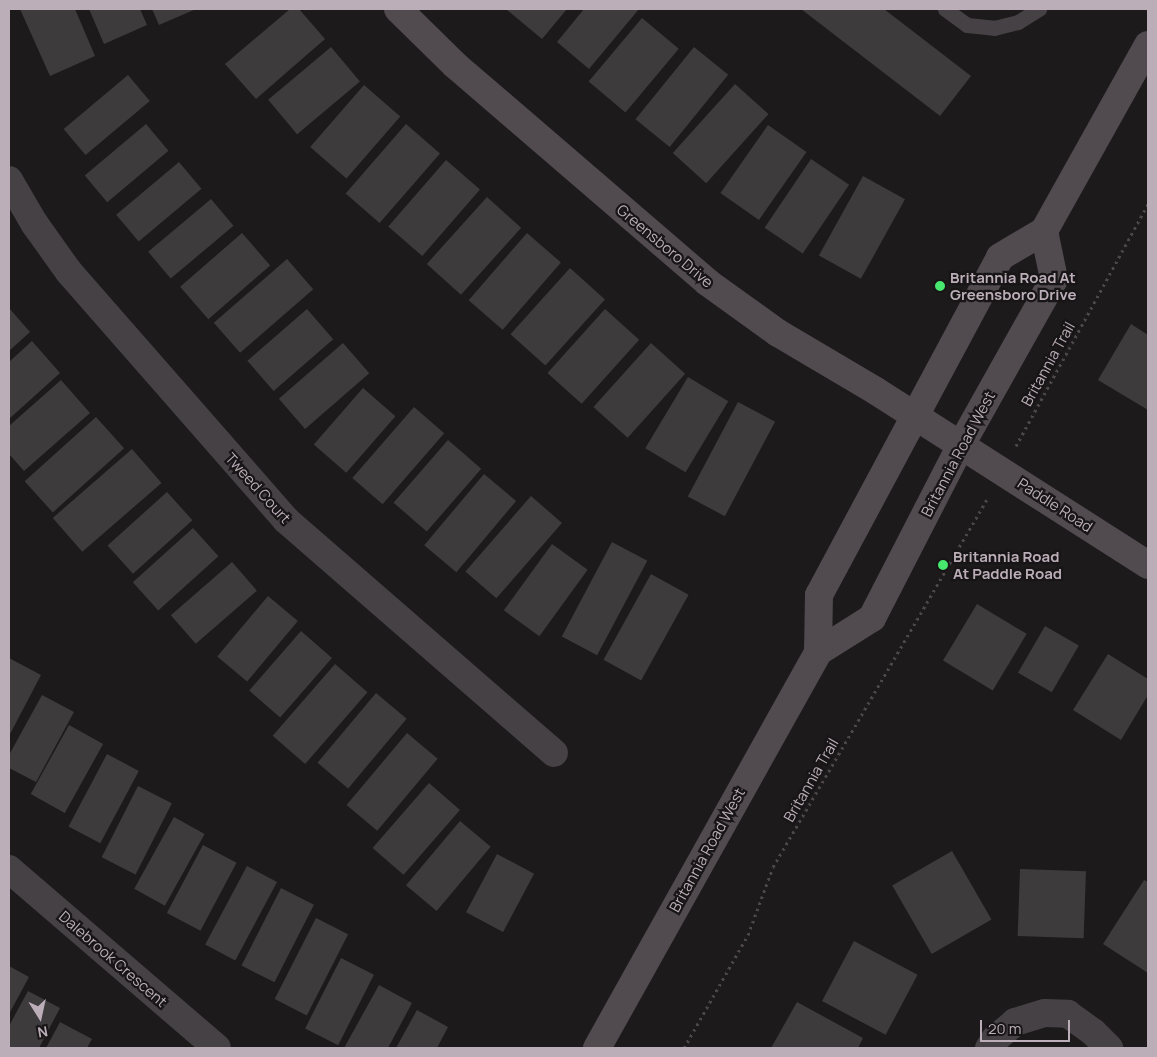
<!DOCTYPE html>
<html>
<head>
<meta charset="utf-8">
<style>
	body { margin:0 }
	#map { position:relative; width:1157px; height:1057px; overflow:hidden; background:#1d1a1b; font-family:Manrope,sans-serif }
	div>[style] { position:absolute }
	.building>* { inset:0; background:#3e3b3d; transform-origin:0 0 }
	.path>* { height:3px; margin-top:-1.5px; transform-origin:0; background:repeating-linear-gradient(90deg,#4d464b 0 2.5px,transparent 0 6.5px) }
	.lane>* { height:15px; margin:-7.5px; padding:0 7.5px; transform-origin:7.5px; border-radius:7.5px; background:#464144 }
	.street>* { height:28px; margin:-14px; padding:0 14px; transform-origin:14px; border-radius:14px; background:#464144 }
	.secondary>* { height:28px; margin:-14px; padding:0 14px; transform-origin:14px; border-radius:14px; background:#514a4f }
	.dots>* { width:14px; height:14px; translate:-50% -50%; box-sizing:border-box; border:2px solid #181516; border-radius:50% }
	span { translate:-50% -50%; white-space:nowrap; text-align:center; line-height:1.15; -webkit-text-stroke:4.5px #181516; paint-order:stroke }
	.street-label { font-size:15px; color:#bbaeb8 }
	.poi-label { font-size:15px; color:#bbaeb8; font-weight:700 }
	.left { translate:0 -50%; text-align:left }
	.frame { position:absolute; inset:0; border:10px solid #bbaeb8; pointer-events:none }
	.north { position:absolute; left:15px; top:992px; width:50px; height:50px; -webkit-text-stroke:4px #181516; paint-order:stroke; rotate:170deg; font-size:14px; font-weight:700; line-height:20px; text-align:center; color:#bbaeb8 }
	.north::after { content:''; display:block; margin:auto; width:18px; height:22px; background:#bbaeb8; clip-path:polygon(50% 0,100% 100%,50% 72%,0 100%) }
	.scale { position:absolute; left:980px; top:1020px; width:90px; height:22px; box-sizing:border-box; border:2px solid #bbaeb8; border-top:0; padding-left:6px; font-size:15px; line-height:18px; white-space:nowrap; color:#bbaeb8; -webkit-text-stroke:4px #181516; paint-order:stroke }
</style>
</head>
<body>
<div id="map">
	<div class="building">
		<i style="clip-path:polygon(20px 9px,75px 9px,95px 56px,50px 76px)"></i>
		<i style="clip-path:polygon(89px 9px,140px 9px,147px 25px,104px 44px)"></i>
		<i style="clip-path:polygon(152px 9px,196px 9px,159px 25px)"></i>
		<i style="clip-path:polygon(290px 9px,299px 9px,325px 39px,256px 99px,225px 64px)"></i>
		<i style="clip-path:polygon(509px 9px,567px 9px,542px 39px,507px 10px)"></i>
		<i style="clip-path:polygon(584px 9px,639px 9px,589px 69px,557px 42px)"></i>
		<i style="clip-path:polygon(801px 9px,884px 9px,971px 76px,940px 116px)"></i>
		<i style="left:642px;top:18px;width:48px;height:83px;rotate:40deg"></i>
		<i style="left:331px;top:47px;width:45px;height:82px;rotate:50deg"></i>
		<i style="left:694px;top:47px;width:44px;height:93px;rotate:39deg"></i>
		<i style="left:128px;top:75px;width:34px;height:84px;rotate:50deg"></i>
		<i style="left:735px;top:84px;width:45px;height:93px;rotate:42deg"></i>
		<i style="left:364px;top:85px;width:48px;height:82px;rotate:41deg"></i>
		<i style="left:146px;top:124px;width:35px;height:80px;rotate:50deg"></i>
		<i style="left:406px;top:124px;width:45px;height:92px;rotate:41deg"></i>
		<i style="left:768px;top:125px;width:47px;height:83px;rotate:35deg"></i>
		<i style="left:811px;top:159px;width:46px;height:83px;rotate:34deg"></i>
		<i style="left:446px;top:160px;width:45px;height:88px;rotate:41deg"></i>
		<i style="left:179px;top:162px;width:35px;height:82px;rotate:50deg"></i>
		<i style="left:863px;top:176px;width:48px;height:91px;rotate:29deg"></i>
		<i style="left:487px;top:197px;width:46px;height:90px;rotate:42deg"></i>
		<i style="left:211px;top:199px;width:35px;height:82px;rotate:50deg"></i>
		<i style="left:242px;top:233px;width:43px;height:82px;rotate:49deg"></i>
		<i style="left:527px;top:233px;width:45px;height:89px;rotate:41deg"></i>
		<i style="left:287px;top:259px;width:40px;height:97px;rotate:49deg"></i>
		<i style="left:570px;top:268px;width:47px;height:89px;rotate:42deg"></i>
		<i style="clip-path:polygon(9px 308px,30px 332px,9px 351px)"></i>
		<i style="left:307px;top:309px;width:40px;height:79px;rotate:49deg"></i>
		<i style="left:605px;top:309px;width:46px;height:86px;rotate:42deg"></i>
		<i style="clip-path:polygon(1131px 324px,1148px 335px,1148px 410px,1098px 380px)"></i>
		<i style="clip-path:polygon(32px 341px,60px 373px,9px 419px,9px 362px)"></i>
		<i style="left:343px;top:343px;width:40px;height:85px;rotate:49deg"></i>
		<i style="left:651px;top:343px;width:46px;height:86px;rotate:42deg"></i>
		<i style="left:688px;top:377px;width:47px;height:83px;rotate:31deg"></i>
		<i style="clip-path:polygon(61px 380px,90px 413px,24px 471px,9px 454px,9px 426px)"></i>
		<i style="left:363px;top:388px;width:43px;height:75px;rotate:41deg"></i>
		<i style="left:738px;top:402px;width:42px;height:107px;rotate:28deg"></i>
		<i style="left:414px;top:407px;width:40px;height:94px;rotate:41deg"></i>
		<i style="left:96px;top:417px;width:42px;height:96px;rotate:48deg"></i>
		<i style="left:448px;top:440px;width:44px;height:83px;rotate:41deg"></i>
		<i style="left:132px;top:449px;width:45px;height:105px;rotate:49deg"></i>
		<i style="left:484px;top:474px;width:42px;height:93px;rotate:40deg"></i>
		<i style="left:167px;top:492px;width:38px;height:80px;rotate:48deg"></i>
		<i style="left:531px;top:496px;width:41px;height:100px;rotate:41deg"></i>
		<i style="left:193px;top:528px;width:38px;height:81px;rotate:48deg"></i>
		<i style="left:612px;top:542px;width:40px;height:107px;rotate:28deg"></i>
		<i style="left:552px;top:544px;width:44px;height:82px;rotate:36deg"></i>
		<i style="left:232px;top:562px;width:38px;height:81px;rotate:49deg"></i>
		<i style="left:651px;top:574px;width:43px;height:98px;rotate:29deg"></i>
		<i style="left:268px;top:596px;width:39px;height:79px;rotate:40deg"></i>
		<i style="left:977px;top:604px;width:58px;height:66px;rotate:31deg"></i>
		<i style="left:1045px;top:626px;width:39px;height:54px;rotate:30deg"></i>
		<i style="left:301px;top:631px;width:41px;height:79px;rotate:41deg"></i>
		<i style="clip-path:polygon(1108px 654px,1148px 679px,1148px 695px,1121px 740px,1073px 710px)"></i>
		<i style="clip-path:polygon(9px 658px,41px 675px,9px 736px)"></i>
		<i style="left:335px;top:664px;width:43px;height:95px;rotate:41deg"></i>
		<i style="left:376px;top:693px;width:40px;height:91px;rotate:40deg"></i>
		<i style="clip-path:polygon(42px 695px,74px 712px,36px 782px,9px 768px,9px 755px)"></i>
		<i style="left:69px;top:725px;width:39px;height:79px;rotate:29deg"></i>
		<i style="left:407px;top:733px;width:40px;height:94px;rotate:40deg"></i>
		<i style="left:107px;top:754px;width:36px;height:82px;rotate:28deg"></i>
		<i style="left:429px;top:783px;width:41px;height:86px;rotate:41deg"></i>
		<i style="left:138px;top:786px;width:38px;height:80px;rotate:27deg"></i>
		<i style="left:174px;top:817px;width:35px;height:82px;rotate:29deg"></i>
		<i style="left:460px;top:821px;width:40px;height:84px;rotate:40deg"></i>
		<i style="left:203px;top:845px;width:38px;height:77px;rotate:28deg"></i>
		<i style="left:952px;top:851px;width:79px;height:69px;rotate:60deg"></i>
		<i style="left:497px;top:854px;width:42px;height:66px;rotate:28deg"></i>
		<i style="left:247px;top:866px;width:34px;height:89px;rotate:28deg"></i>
		<i style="left:1020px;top:869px;width:66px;height:67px;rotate:2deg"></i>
		<i style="clip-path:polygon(1144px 880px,1148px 882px,1148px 973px,1103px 944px)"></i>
		<i style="left:281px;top:888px;width:37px;height:87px;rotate:27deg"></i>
		<i style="left:316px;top:918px;width:36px;height:91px;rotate:27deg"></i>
		<i style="left:854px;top:941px;width:72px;height:68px;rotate:28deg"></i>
		<i style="left:341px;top:958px;width:37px;height:79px;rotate:27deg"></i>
		<i style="clip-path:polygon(9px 966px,29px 977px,9px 1014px)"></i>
		<i style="clip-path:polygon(379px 985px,412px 1003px,388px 1048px,344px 1048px)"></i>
		<i style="clip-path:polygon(28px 991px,60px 1008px,39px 1048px,9px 1048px,9px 1026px)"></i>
		<i style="clip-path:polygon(797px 1002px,863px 1038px,858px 1048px,771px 1048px)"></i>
		<i style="clip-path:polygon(417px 1010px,448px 1027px,437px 1048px,396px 1048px)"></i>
		<i style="clip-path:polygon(60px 1022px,92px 1039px,87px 1048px,46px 1048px)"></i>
	</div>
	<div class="path">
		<i style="left:1016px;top:446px;width:276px;rotate:-61.4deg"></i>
		<i style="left:684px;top:1048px;width:130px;rotate:-60.5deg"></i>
		<i style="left:748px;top:935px;width:72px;rotate:-69.8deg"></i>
		<i style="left:773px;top:867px;width:427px;rotate:-59.8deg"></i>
	</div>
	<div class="lane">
		<i style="left:945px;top:9px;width:27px;rotate:36deg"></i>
		<i style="left:967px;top:25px;width:27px;rotate:6deg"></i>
		<i style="left:994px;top:28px;width:25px;rotate:-14deg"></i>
		<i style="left:1018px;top:22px;width:25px;rotate:-32deg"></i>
	</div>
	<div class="street">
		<i style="left:9px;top:180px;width:50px;rotate:59.8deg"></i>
		<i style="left:34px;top:223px;width:60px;rotate:54.5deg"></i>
		<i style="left:69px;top:272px;width:330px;rotate:48.8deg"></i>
		<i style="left:286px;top:520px;width:355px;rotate:41deg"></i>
		<i style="left:9px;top:869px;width:274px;rotate:40.7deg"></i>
		<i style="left:989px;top:1048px;width:11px;rotate:-56deg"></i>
		<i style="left:995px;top:1039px;width:26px;rotate:-40deg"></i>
		<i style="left:1015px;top:1022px;width:31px;rotate:-17deg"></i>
		<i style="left:1045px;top:1013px;width:23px;rotate:2deg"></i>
		<i style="left:1068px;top:1014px;width:31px;rotate:36deg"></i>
		<i style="left:1093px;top:1032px;width:23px;rotate:45deg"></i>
	</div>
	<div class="secondary">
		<i style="left:398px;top:9px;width:80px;rotate:44.5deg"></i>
		<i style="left:455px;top:65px;width:333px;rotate:40.7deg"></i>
		<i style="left:707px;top:282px;width:87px;rotate:35.7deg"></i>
		<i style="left:778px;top:333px;width:114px;rotate:30.6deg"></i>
		<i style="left:876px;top:391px;width:323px;rotate:32.6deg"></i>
		<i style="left:818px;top:652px;width:64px;rotate:-32.2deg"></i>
		<i style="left:872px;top:618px;width:195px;rotate:-62.8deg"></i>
		<i style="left:961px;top:445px;width:190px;rotate:-60.7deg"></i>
		<i style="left:1054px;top:279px;width:49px;rotate:-101.8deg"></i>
		<i style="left:597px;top:1048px;width:453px;rotate:-60.8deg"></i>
		<i style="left:818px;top:652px;width:57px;rotate:-89deg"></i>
		<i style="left:819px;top:595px;width:383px;rotate:-61.8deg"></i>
		<i style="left:1000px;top:257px;width:51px;rotate:-30.6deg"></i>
		<i style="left:1044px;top:231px;width:213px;rotate:-60.8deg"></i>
	</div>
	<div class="dots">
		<i style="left:940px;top:286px;background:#48e76e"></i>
		<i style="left:943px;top:565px;background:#48e76e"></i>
	</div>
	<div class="street-label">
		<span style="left:665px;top:246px;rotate:40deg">Greensboro Drive</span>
		<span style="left:1048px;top:364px;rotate:-61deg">Britannia Trail</span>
		<span style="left:958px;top:454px;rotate:-62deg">Britannia Road West</span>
		<span style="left:258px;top:488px;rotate:48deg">Tweed Court</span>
		<span style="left:1055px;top:505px;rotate:33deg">Paddle Road</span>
		<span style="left:811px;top:780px;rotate:-60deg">Britannia Trail</span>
		<span style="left:707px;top:850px;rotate:-61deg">Britannia Road West</span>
		<span style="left:113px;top:959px;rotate:41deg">Dalebrook Crescent</span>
	</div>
	<div class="poi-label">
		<span class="left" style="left:950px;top:286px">Britannia Road At<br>Greensboro Drive</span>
		<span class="left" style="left:953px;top:565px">Britannia Road<br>At Paddle Road</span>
	</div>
	<div class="frame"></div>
	<div class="north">N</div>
	<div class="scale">20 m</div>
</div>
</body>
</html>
